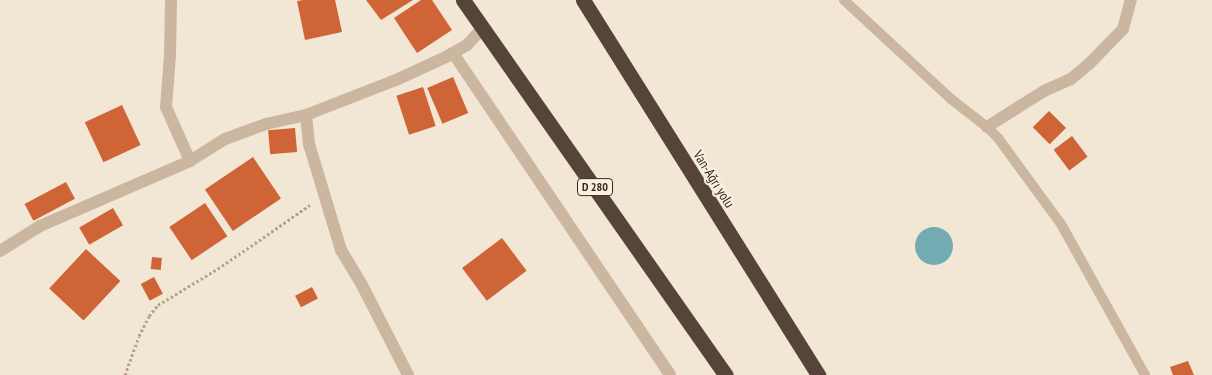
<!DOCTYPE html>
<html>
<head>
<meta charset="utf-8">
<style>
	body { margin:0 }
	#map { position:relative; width:1212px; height:375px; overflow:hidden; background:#f2e6d5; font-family:"PT Sans Narrow",sans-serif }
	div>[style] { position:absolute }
	.water>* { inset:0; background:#72abb1 }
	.round { border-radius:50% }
	.building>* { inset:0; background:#cf6436; transform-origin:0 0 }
	.path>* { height:3px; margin-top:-1.5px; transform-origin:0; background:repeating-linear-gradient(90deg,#b6a08b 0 2.5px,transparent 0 5px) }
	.lane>* { height:10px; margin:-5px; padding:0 5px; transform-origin:5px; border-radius:5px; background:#cbb6a0 }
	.street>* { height:12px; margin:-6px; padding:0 6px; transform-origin:6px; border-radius:6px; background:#cbb6a0 }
	.highway>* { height:15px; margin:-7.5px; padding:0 7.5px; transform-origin:7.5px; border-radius:7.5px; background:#56443a }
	span { translate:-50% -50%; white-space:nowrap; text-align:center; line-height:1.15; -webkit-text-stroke:4px #faf0e1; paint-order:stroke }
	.shield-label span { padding:1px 4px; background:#faf0e1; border:1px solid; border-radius:4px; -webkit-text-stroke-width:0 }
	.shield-label { font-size:12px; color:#342a24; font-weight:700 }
	.street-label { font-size:14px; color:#342a24 }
</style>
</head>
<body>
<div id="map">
	<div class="water">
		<i class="round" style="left:915px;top:227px;width:38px;height:38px"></i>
	</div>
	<div class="building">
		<i style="clip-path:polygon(303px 0,335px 0,342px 32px,305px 40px,297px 1px)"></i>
		<i style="clip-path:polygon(366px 0,413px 0,381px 20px)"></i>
		<i style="clip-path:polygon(421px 0,432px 0,452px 30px,417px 53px,394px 18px)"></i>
		<i style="left:453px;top:77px;width:39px;height:28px;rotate:67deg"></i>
		<i style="left:423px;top:87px;width:41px;height:28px;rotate:72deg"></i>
		<i style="left:122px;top:105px;width:44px;height:41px;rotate:65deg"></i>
		<i style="left:1049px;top:111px;width:24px;height:23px;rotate:45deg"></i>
		<i style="left:295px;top:128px;width:24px;height:27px;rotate:85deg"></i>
		<i style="left:1072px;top:136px;width:26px;height:23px;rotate:53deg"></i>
		<i style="left:253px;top:157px;width:50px;height:58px;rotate:56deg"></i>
		<i style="left:66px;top:182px;width:19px;height:47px;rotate:62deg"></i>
		<i style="left:205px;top:203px;width:40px;height:43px;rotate:56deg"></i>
		<i style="left:113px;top:208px;width:20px;height:39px;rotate:60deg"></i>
		<i style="left:502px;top:238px;width:41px;height:50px;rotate:53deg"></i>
		<i style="left:86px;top:249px;width:47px;height:54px;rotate:43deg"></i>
		<i style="left:152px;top:257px;width:10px;height:12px;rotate:6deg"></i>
		<i style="left:154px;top:277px;width:19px;height:15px;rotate:62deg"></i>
		<i style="left:312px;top:287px;width:13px;height:19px;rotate:63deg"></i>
		<i style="clip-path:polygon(1188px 361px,1194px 375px,1173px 375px,1170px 367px)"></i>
	</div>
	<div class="path">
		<i style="left:125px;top:375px;width:41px;rotate:-70.3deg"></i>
		<i style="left:139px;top:336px;width:22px;rotate:-63deg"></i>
		<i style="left:149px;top:316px;width:14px;rotate:-51deg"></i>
		<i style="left:158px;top:305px;width:75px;rotate:-31.4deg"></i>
		<i style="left:222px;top:266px;width:107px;rotate:-34.7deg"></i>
	</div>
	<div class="lane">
		<i style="left:844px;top:0;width:146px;rotate:42.8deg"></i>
		<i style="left:951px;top:99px;width:46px;rotate:37.9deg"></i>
		<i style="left:987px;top:127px;width:16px;rotate:45deg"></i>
		<i style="left:998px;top:138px;width:107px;rotate:53.8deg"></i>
		<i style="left:1061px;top:224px;width:173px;rotate:60.9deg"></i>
	</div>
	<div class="street">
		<i style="left:171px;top:0;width:55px;rotate:91deg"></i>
		<i style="left:170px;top:55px;width:52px;rotate:94.4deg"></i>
		<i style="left:166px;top:107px;width:59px;rotate:66deg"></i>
		<i style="left:453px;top:53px;width:388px;rotate:56deg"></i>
		<i style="left:306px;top:115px;width:29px;rotate:84deg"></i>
		<i style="left:309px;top:144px;width:111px;rotate:73.2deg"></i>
		<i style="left:341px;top:250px;width:41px;rotate:59deg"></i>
		<i style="left:362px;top:285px;width:101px;rotate:62.9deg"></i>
		<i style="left:987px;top:127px;width:67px;rotate:-32.3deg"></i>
		<i style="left:1044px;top:91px;width:30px;rotate:-24deg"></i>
		<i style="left:1071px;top:79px;width:23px;rotate:-40deg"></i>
		<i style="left:1089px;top:64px;width:49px;rotate:-45.8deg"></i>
		<i style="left:1123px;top:29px;width:30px;rotate:-75deg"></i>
		<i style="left:0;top:251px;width:47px;rotate:-32deg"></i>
		<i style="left:40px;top:226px;width:163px;rotate:-23.4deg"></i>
		<i style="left:190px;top:161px;width:41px;rotate:-32.2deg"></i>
		<i style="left:225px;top:139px;width:44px;rotate:-20.1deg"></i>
		<i style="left:266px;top:124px;width:41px;rotate:-12.7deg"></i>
		<i style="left:306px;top:115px;width:97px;rotate:-21.3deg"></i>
		<i style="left:396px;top:80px;width:55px;rotate:-24.7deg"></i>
		<i style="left:446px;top:57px;width:24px;rotate:-30deg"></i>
		<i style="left:467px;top:45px;width:23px;rotate:-47deg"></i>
	</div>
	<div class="highway">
		<i style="left:463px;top:0;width:458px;rotate:55deg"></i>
		<i style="left:583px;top:0;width:443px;rotate:57.9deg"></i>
	</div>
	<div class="shield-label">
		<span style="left:595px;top:187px">D 280</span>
	</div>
	<div class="street-label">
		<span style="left:714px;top:179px;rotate:58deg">Van-Ağrı yolu</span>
	</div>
</div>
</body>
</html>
